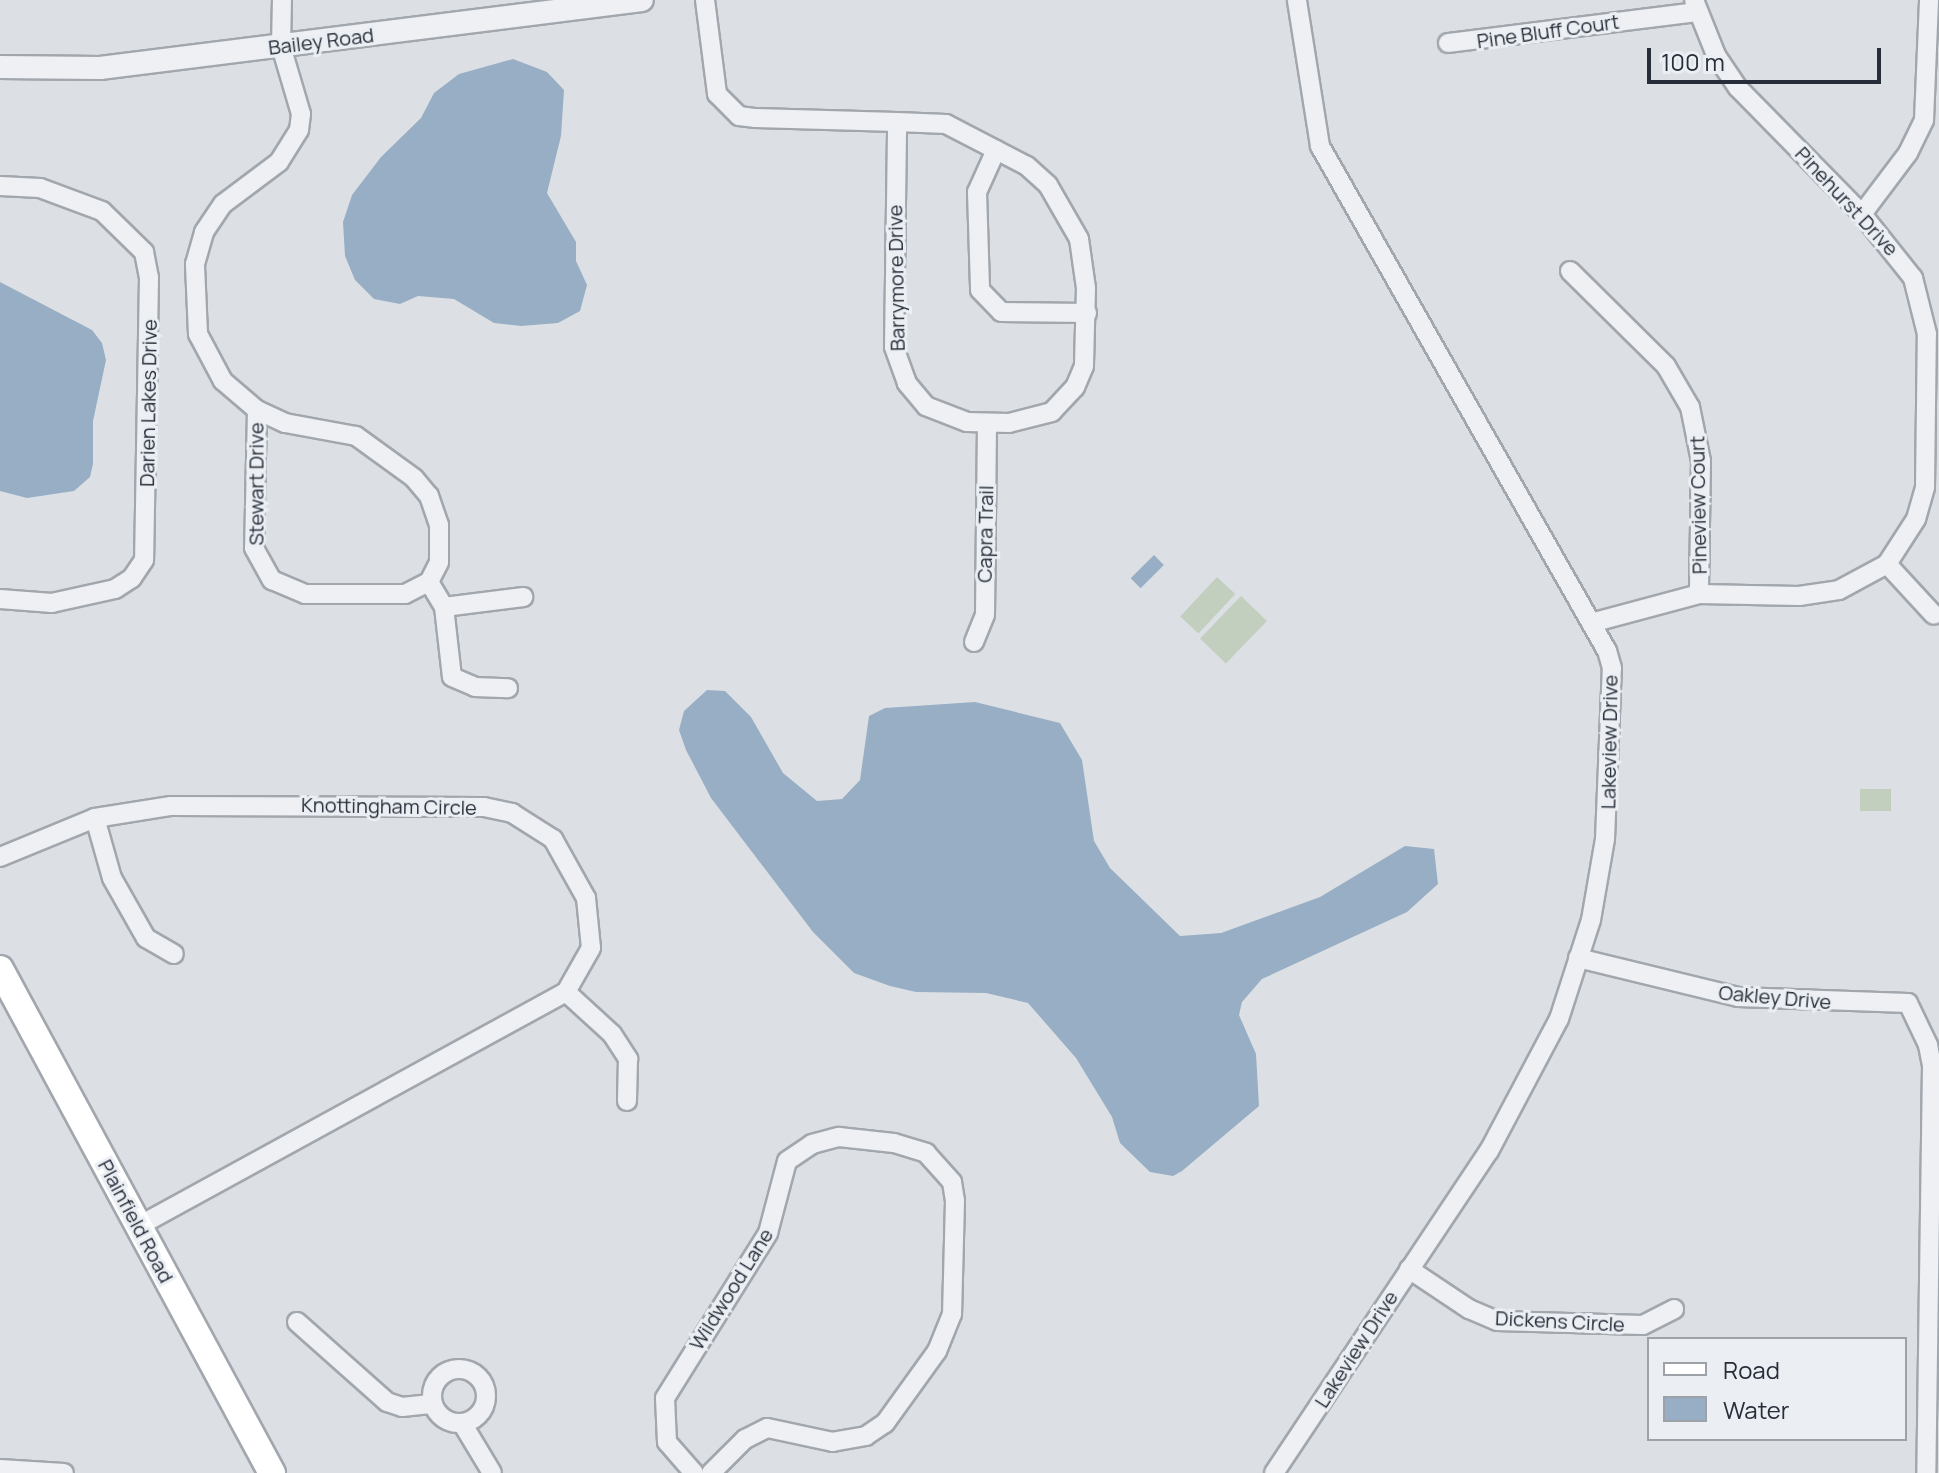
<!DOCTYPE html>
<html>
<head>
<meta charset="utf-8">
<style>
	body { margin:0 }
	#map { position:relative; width:1939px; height:1473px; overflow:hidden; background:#dce0e5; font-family:Manrope,sans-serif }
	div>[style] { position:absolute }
	.green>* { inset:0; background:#c2cfbe; transform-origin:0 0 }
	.water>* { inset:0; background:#98aec4; transform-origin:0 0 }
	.roads { filter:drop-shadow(2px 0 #a2a7ae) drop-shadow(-2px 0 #a2a7ae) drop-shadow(0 2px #a2a7ae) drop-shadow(0 -2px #a2a7ae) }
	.minor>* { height:18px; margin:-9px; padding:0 9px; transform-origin:9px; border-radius:9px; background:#eef0f4 }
	.minor>.ring { margin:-9px; padding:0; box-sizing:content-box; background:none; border:18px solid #eef0f4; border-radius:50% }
	.tertiary>* { height:22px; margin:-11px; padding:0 11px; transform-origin:11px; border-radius:11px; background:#eef0f4 }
	.secondary>* { height:26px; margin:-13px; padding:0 13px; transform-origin:13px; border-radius:13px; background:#fff }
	span { translate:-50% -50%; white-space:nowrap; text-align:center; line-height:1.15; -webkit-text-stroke:6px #ebeff3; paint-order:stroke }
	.street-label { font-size:20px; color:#272e3a }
	.legend { position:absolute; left:1647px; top:1337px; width:260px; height:104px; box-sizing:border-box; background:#ebeff3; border:2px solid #9da2a9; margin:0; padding:10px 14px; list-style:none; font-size:24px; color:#272e3a }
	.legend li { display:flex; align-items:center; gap:16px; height:40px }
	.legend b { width:40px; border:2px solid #9da2a9 }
	.scale { position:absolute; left:1647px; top:48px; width:234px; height:36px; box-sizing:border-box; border:4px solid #272e3a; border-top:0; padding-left:10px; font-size:24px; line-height:28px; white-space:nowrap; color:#272e3a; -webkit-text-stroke:6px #ebeff3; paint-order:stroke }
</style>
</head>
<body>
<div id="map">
	<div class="green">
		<i style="left:1217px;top:577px;width:25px;height:54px;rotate:43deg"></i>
		<i style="left:1241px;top:596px;width:36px;height:59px;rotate:44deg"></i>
		<i style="left:1860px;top:789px;width:31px;height:22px"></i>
	</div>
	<div class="water">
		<i style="clip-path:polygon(513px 59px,547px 72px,564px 90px,561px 136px,547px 193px,576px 242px,576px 261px,587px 285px,580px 311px,558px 323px,521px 326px,494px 323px,454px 299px,418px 296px,400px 304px,374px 299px,355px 280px,345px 256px,343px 222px,352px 195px,381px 157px,421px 118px,434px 93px,459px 74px)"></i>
		<i style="clip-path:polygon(0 282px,92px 330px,102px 343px,106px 360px,93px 421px,93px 464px,90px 477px,74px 491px,27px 498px,0 491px)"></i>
		<i style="left:1154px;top:555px;width:14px;height:33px;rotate:45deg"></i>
		<i style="clip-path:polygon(707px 690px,725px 691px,751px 717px,783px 773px,817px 801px,842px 799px,860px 780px,869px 716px,885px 708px,975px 702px,1060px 723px,1082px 760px,1094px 841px,1110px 868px,1180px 936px,1221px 933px,1320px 897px,1405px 846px,1434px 849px,1438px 884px,1407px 912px,1262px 979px,1242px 1002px,1239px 1015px,1256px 1054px,1259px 1106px,1182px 1171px,1173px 1176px,1150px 1172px,1120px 1143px,1112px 1117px,1076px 1058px,1028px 1003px,986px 993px,916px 992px,890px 986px,854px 973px,813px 932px,711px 798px,686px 750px,679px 730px,684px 711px)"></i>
	</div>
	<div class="roads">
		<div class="minor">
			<i style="left:705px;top:0;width:95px;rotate:82.7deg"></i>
			<i style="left:717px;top:94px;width:31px;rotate:45deg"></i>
			<i style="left:739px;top:116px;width:17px;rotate:7deg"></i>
			<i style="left:756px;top:118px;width:141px;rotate:1.6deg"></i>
			<i style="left:897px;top:122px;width:49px;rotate:2.3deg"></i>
			<i style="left:946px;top:124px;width:91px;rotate:27.4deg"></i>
			<i style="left:1027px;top:166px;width:28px;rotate:42deg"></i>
			<i style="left:1048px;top:185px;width:62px;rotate:60.1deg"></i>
			<i style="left:1079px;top:239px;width:49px;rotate:81.9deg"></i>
			<i style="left:1086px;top:288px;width:78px;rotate:91.5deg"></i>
			<i style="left:1084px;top:366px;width:23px;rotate:113deg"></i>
			<i style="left:1075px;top:387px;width:34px;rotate:133deg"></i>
			<i style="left:1052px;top:412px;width:44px;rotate:165.7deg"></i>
			<i style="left:1009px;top:423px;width:42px;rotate:-178.6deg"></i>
			<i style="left:967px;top:422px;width:44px;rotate:-158.7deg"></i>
			<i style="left:926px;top:406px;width:30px;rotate:-130deg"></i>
			<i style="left:907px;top:383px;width:38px;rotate:-110deg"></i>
			<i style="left:894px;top:347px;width:225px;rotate:-89.2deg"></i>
			<i style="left:1448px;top:43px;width:250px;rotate:-7.1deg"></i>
			<i style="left:996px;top:150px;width:46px;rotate:114.3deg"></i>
			<i style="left:977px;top:192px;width:98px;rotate:88.2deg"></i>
			<i style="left:980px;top:290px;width:30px;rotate:46deg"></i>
			<i style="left:1001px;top:312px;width:86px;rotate:0.7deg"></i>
			<i style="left:0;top:186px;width:40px;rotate:2.9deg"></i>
			<i style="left:40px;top:188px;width:66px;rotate:20.4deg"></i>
			<i style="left:102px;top:211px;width:59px;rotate:44.3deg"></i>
			<i style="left:144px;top:252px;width:26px;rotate:79deg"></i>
			<i style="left:149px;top:278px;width:282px;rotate:91deg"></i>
			<i style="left:144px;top:560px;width:22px;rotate:124deg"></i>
			<i style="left:132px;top:578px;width:20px;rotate:147deg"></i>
			<i style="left:115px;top:589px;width:65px;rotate:167.5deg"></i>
			<i style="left:52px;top:603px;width:52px;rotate:-175.6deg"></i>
			<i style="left:1862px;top:214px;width:76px;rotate:-53deg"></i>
			<i style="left:1908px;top:153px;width:37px;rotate:-64deg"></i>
			<i style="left:1924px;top:120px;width:120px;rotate:-87.6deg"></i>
			<i style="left:1570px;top:271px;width:135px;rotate:44.7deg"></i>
			<i style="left:1666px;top:366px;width:48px;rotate:59.7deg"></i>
			<i style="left:1690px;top:407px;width:55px;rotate:78.5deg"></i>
			<i style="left:1701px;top:461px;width:133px;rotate:90.9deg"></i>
			<i style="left:257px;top:410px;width:138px;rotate:91.2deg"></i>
			<i style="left:254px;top:548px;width:37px;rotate:61deg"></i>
			<i style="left:272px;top:580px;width:36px;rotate:23deg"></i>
			<i style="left:305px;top:594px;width:100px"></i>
			<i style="left:405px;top:594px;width:27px;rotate:-27deg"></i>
			<i style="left:429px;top:582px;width:22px;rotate:-63deg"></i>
			<i style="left:439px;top:562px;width:37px;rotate:-90deg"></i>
			<i style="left:439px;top:525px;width:31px;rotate:-109deg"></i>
			<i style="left:429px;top:496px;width:23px;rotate:-130deg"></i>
			<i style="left:414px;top:478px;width:72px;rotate:-144.1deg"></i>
			<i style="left:356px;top:436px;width:72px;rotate:-169.6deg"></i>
			<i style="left:285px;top:423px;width:31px;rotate:-155deg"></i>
			<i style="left:257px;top:410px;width:45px;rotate:-139.5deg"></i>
			<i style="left:223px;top:381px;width:53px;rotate:-118deg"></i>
			<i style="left:198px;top:334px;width:70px;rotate:-92.5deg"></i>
			<i style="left:195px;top:264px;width:33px;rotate:-74deg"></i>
			<i style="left:204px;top:232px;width:34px;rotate:-56deg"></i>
			<i style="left:223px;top:204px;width:70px;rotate:-36.9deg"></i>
			<i style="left:279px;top:162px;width:38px;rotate:-58deg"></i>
			<i style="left:299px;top:130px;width:16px;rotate:-83deg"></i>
			<i style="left:301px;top:114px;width:71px;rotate:-106.4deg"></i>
			<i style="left:281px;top:46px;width:46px;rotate:-88.8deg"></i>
			<i style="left:1887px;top:564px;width:69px;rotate:47.3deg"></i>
			<i style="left:429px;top:582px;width:29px;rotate:59deg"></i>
			<i style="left:444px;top:607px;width:70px;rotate:83.5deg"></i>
			<i style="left:452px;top:677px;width:25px;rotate:23deg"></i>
			<i style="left:475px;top:687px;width:33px;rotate:2deg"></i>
			<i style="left:444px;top:607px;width:80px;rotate:-7.2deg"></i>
			<i style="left:1591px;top:623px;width:112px;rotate:-15deg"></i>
			<i style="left:1699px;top:594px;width:100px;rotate:1.1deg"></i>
			<i style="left:1799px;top:596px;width:40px;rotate:-8.5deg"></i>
			<i style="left:1839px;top:590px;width:55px;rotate:-28.4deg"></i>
			<i style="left:1887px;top:564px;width:54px;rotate:-57.2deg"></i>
			<i style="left:1916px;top:519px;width:33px;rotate:-74deg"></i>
			<i style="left:1925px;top:487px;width:153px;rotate:-89.3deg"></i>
			<i style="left:1927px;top:334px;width:58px;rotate:-104deg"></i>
			<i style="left:1913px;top:278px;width:82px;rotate:-128.6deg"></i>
			<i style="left:1862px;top:214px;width:177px;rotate:-134.5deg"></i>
			<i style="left:1738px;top:88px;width:40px;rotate:-124deg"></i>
			<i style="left:1716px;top:55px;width:59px;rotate:-111.8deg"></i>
			<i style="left:974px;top:642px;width:29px;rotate:-68deg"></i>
			<i style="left:985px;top:615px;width:191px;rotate:-89.4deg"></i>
			<i style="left:95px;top:818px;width:62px;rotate:74.2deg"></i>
			<i style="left:112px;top:878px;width:69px;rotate:60.5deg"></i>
			<i style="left:146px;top:938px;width:32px;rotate:30deg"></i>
			<i style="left:0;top:857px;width:103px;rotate:-22.3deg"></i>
			<i style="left:95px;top:818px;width:77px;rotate:-9deg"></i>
			<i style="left:171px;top:806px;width:313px;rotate:0.2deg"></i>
			<i style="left:484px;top:807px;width:29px;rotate:12deg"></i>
			<i style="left:512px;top:813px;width:49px;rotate:32.4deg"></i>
			<i style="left:553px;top:839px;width:68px;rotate:60.8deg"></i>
			<i style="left:586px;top:898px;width:50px;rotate:84.3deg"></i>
			<i style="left:591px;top:948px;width:51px;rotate:119.6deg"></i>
			<i style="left:566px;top:992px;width:487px;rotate:151.3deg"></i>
			<i style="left:1578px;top:958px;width:165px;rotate:13.7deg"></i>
			<i style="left:1738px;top:997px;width:170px;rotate:2deg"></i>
			<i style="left:1908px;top:1003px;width:47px;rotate:64.5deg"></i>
			<i style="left:1928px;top:1045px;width:21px;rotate:79deg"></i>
			<i style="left:1932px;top:1066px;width:407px;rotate:90.8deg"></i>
			<i style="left:566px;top:992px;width:62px;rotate:42.4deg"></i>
			<i style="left:612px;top:1034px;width:30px;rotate:57deg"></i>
			<i style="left:628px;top:1059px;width:42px;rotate:91.4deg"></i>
			<i style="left:1409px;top:1269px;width:72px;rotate:33.7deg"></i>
			<i style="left:1469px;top:1309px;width:30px;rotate:23deg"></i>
			<i style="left:1497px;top:1321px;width:146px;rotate:1.6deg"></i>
			<i style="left:1643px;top:1325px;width:35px;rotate:-27deg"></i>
			<i style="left:297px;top:1322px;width:120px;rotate:41.6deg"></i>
			<i style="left:387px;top:1402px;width:16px;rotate:18deg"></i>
			<i style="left:402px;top:1407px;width:31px;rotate:-6deg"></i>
			<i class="ring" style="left:432px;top:1369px;width:36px;height:36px"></i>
			<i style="left:462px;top:1423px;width:58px;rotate:59deg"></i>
			<i style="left:0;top:1469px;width:64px;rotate:3.6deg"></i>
			<i style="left:694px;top:1473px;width:41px;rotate:-131.1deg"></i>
			<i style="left:667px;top:1442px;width:44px;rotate:-92.6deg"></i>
			<i style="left:665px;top:1398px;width:195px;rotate:-58deg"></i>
			<i style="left:768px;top:1233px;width:74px;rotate:-75.2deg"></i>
			<i style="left:787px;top:1161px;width:30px;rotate:-34deg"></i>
			<i style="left:812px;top:1144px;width:28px;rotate:-15deg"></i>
			<i style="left:839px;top:1137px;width:55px;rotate:6.2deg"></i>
			<i style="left:894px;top:1143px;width:34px;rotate:17deg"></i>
			<i style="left:926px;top:1153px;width:39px;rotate:48deg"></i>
			<i style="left:952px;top:1182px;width:19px;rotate:81deg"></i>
			<i style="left:955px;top:1201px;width:113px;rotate:91.5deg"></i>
			<i style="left:952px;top:1314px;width:40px;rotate:112deg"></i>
			<i style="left:937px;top:1351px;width:89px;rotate:125.8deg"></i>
			<i style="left:885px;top:1423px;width:23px;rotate:146deg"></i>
			<i style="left:866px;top:1436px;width:34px;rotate:170deg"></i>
			<i style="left:833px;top:1442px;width:67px;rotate:-168deg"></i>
			<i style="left:767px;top:1428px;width:25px;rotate:153deg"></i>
			<i style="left:745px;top:1439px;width:48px;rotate:135deg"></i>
			<i style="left:1274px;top:1473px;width:387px;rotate:-56.3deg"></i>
			<i style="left:1489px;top:1151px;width:149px;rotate:-62.1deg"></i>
			<i style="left:1559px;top:1019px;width:104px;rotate:-72.1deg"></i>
			<i style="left:1591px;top:920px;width:82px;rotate:-80.2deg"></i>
			<i style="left:1605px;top:839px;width:171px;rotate:-87.7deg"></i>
			<i style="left:1612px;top:668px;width:18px;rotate:-106deg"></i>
			<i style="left:1607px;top:651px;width:581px;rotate:-119.61deg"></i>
			<i style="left:1320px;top:146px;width:148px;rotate:-99deg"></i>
		</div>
		<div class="tertiary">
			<i style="left:0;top:67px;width:100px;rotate:0.6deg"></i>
			<i style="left:100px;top:68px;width:546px;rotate:-7.15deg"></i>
		</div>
		<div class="secondary">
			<i style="left:0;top:969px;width:573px;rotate:61.65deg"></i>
		</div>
	</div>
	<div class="street-label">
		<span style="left:1548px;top:31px;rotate:-8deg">Pine Bluff Court</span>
		<span style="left:321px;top:41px;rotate:-7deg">Bailey Road</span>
		<span style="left:1847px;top:201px;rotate:47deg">Pinehurst Drive</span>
		<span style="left:896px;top:278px;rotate:-91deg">Barrymore Drive</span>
		<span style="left:148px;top:403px;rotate:-89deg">Darien Lakes Drive</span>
		<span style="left:256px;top:484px;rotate:-90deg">Stewart Drive</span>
		<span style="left:1698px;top:505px;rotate:-91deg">Pineview Court</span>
		<span style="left:985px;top:534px;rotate:-89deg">Capra Trail</span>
		<span style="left:1609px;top:742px;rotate:-89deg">Lakeview Drive</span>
		<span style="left:389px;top:806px;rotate:1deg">Knottingham Circle</span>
		<span style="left:1775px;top:997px;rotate:5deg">Oakley Drive</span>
		<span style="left:136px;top:1221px;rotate:62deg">Plainfield Road</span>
		<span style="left:731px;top:1289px;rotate:-58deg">Wildwood Lane</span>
		<span style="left:1560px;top:1321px;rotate:3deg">Dickens Circle</span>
		<span style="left:1356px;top:1349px;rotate:-57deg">Lakeview Drive</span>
	</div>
	<ul class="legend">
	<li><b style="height:10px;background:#fff"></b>Road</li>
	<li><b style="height:22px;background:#98aec4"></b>Water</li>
	</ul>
	<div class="scale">100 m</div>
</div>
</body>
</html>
